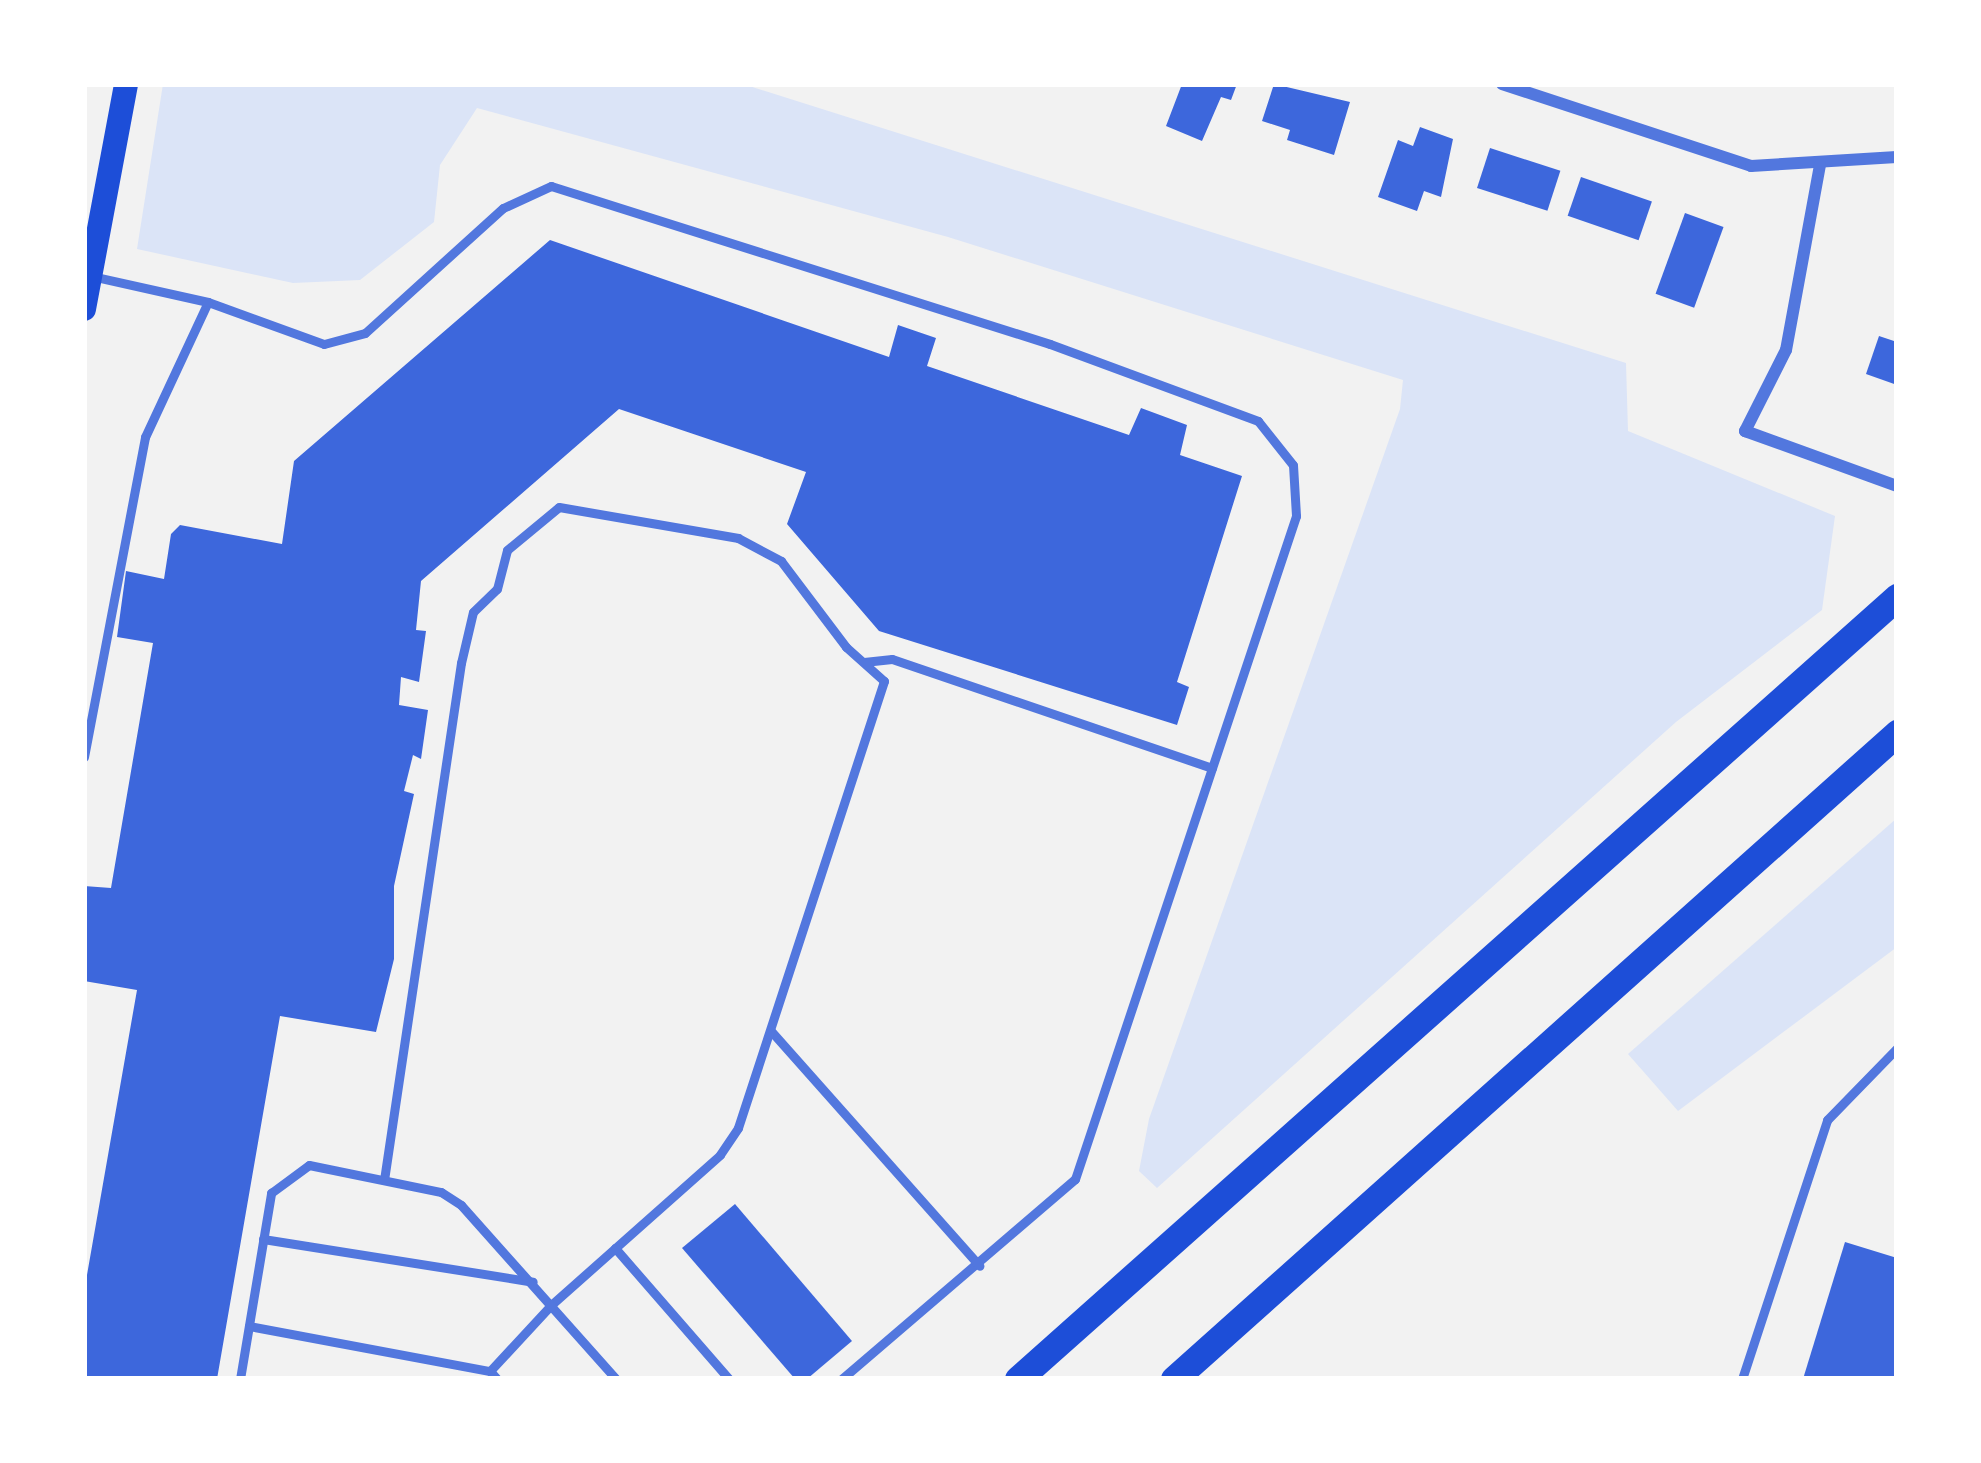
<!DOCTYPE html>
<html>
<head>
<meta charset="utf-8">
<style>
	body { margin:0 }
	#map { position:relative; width:1981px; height:1463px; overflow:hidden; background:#f2f2f2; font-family:"Fira Sans Condensed",sans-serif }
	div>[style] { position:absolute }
	.green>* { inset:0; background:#dbe4f7 }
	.building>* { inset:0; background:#3d67dc; transform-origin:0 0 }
	.service>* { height:9px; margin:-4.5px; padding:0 4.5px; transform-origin:4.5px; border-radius:4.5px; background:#5277de }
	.minor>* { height:12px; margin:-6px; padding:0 6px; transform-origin:6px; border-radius:6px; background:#5277de }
	.secondary>* { height:24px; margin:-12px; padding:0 12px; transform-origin:12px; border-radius:12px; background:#1d4ed8 }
	.primary>* { height:27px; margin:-13.5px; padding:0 13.5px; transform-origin:13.5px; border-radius:13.5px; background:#1d4ed8 }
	span { translate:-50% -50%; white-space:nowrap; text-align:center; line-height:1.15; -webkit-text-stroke:12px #fff; paint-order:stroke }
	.frame { position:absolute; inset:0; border:87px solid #fff; pointer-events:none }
</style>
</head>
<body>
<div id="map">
	<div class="green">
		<i style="clip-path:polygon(163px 84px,743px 84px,1626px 363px,1628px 431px,1835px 516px,1822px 610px,1676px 722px,1157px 1188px,1139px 1171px,1149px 1119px,1400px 409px,1403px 380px,948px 237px,477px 108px,440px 165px,434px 222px,360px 280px,293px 283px,137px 249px)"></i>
		<i style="clip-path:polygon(1897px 818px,1897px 947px,1678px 1111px,1628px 1054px)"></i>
	</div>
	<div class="building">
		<i style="clip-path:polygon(1182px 84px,1237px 84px,1231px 100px,1221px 97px,1202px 141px,1166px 126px)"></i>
		<i style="clip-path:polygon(1274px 84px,1350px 102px,1334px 155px,1287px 140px,1290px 130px,1262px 121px)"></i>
		<i style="clip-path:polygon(1420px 127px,1453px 139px,1441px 197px,1424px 191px,1417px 211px,1378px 197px,1398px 140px,1413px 146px)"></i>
		<i style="left:1490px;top:148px;width:74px;height:42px;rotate:18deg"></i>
		<i style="left:1581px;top:177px;width:75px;height:41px;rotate:19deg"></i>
		<i style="left:1685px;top:213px;width:41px;height:86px;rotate:20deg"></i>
		<i style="clip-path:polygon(550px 240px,889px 357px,898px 325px,936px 338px,927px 366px,1129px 435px,1141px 408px,1187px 425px,1180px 455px,1242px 476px,1177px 682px,1189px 687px,1177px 725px,879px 631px,787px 524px,806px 472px,619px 409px,421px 581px,416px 630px,426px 631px,419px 682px,401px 677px,399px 705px,428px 710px,421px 759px,413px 755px,404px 791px,414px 794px,394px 886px,394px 959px,376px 1032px,280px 1016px,217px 1379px,84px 1379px,84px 1292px,137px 990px,84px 981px,84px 886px,111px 888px,153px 643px,117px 637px,126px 571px,164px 579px,171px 534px,180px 525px,282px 544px,294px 461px)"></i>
		<i style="clip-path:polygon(1879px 336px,1897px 342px,1897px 385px,1866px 374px)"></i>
		<i style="clip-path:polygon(735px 1204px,852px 1341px,807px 1379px,795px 1379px,682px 1248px)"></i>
		<i style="clip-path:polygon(1845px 1242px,1897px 1258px,1897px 1379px,1803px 1379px)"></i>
	</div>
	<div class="service">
		<i style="left:208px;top:302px;width:123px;rotate:19.9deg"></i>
		<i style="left:324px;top:344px;width:42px;rotate:-15deg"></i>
		<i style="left:365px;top:333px;width:186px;rotate:-42.2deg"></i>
		<i style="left:503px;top:208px;width:53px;rotate:-24.6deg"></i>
		<i style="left:551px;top:186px;width:523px;rotate:17.57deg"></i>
		<i style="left:1050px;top:344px;width:222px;rotate:20.3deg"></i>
		<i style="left:1258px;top:421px;width:56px;rotate:51.5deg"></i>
		<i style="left:1293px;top:465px;width:51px;rotate:86.6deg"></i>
		<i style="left:1296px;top:516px;width:699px;rotate:108.43deg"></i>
		<i style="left:1075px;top:1179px;width:307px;rotate:139.4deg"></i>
		<i style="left:864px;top:662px;width:28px;rotate:-6deg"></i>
		<i style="left:892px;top:659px;width:338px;rotate:18.8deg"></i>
		<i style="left:84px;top:757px;width:326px;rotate:-79.2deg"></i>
		<i style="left:145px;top:437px;width:149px;rotate:-65deg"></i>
		<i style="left:208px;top:302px;width:119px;rotate:-167.4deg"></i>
		<i style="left:771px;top:1031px;width:314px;rotate:48.4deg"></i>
		<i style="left:384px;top:1180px;width:523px;rotate:-81.53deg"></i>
		<i style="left:461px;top:663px;width:52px;rotate:-76.8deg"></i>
		<i style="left:473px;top:612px;width:33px;rotate:-44deg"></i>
		<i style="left:497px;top:589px;width:40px;rotate:-75.6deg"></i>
		<i style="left:507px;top:550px;width:67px;rotate:-39.6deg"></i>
		<i style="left:559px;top:507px;width:182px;rotate:9.8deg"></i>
		<i style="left:738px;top:538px;width:49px;rotate:28.1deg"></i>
		<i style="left:781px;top:561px;width:108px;rotate:52.9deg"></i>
		<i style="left:846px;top:647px;width:51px;rotate:41.8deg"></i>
		<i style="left:884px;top:681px;width:470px;rotate:108.1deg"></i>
		<i style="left:738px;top:1128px;width:32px;rotate:124deg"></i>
		<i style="left:720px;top:1155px;width:225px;rotate:138.4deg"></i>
		<i style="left:552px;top:1304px;width:91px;rotate:132.8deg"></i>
		<i style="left:490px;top:1371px;width:11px;rotate:49deg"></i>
		<i style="left:263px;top:1239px;width:273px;rotate:9deg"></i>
		<i style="left:615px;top:1248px;width:174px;rotate:49deg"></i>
		<i style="left:249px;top:1326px;width:245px;rotate:10.6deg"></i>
		<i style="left:240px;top:1379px;width:189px;rotate:-80.5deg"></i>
		<i style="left:271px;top:1193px;width:47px;rotate:-36.4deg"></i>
		<i style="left:309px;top:1165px;width:135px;rotate:11.6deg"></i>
		<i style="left:441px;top:1192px;width:24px;rotate:33deg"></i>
		<i style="left:461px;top:1205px;width:233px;rotate:48.3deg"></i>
		<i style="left:1742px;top:1379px;width:273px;rotate:-71.8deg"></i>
		<i style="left:1827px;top:1120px;width:100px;rotate:-45.8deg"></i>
	</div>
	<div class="minor">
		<i style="left:1502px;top:84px;width:262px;rotate:18.2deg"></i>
		<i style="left:1751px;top:166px;width:146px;rotate:-3.5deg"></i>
		<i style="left:1820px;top:165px;width:188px;rotate:100.4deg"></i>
		<i style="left:1786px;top:350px;width:91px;rotate:116.8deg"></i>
		<i style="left:1745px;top:431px;width:162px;rotate:19.9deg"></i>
	</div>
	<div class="secondary">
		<i style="left:84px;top:309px;width:229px;rotate:-79.4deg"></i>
	</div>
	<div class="primary">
		<i style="left:1018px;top:1379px;width:1177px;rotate:-41.66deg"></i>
		<i style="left:1174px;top:1379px;width:970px;rotate:-41.78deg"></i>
	</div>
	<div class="frame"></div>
</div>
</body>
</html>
